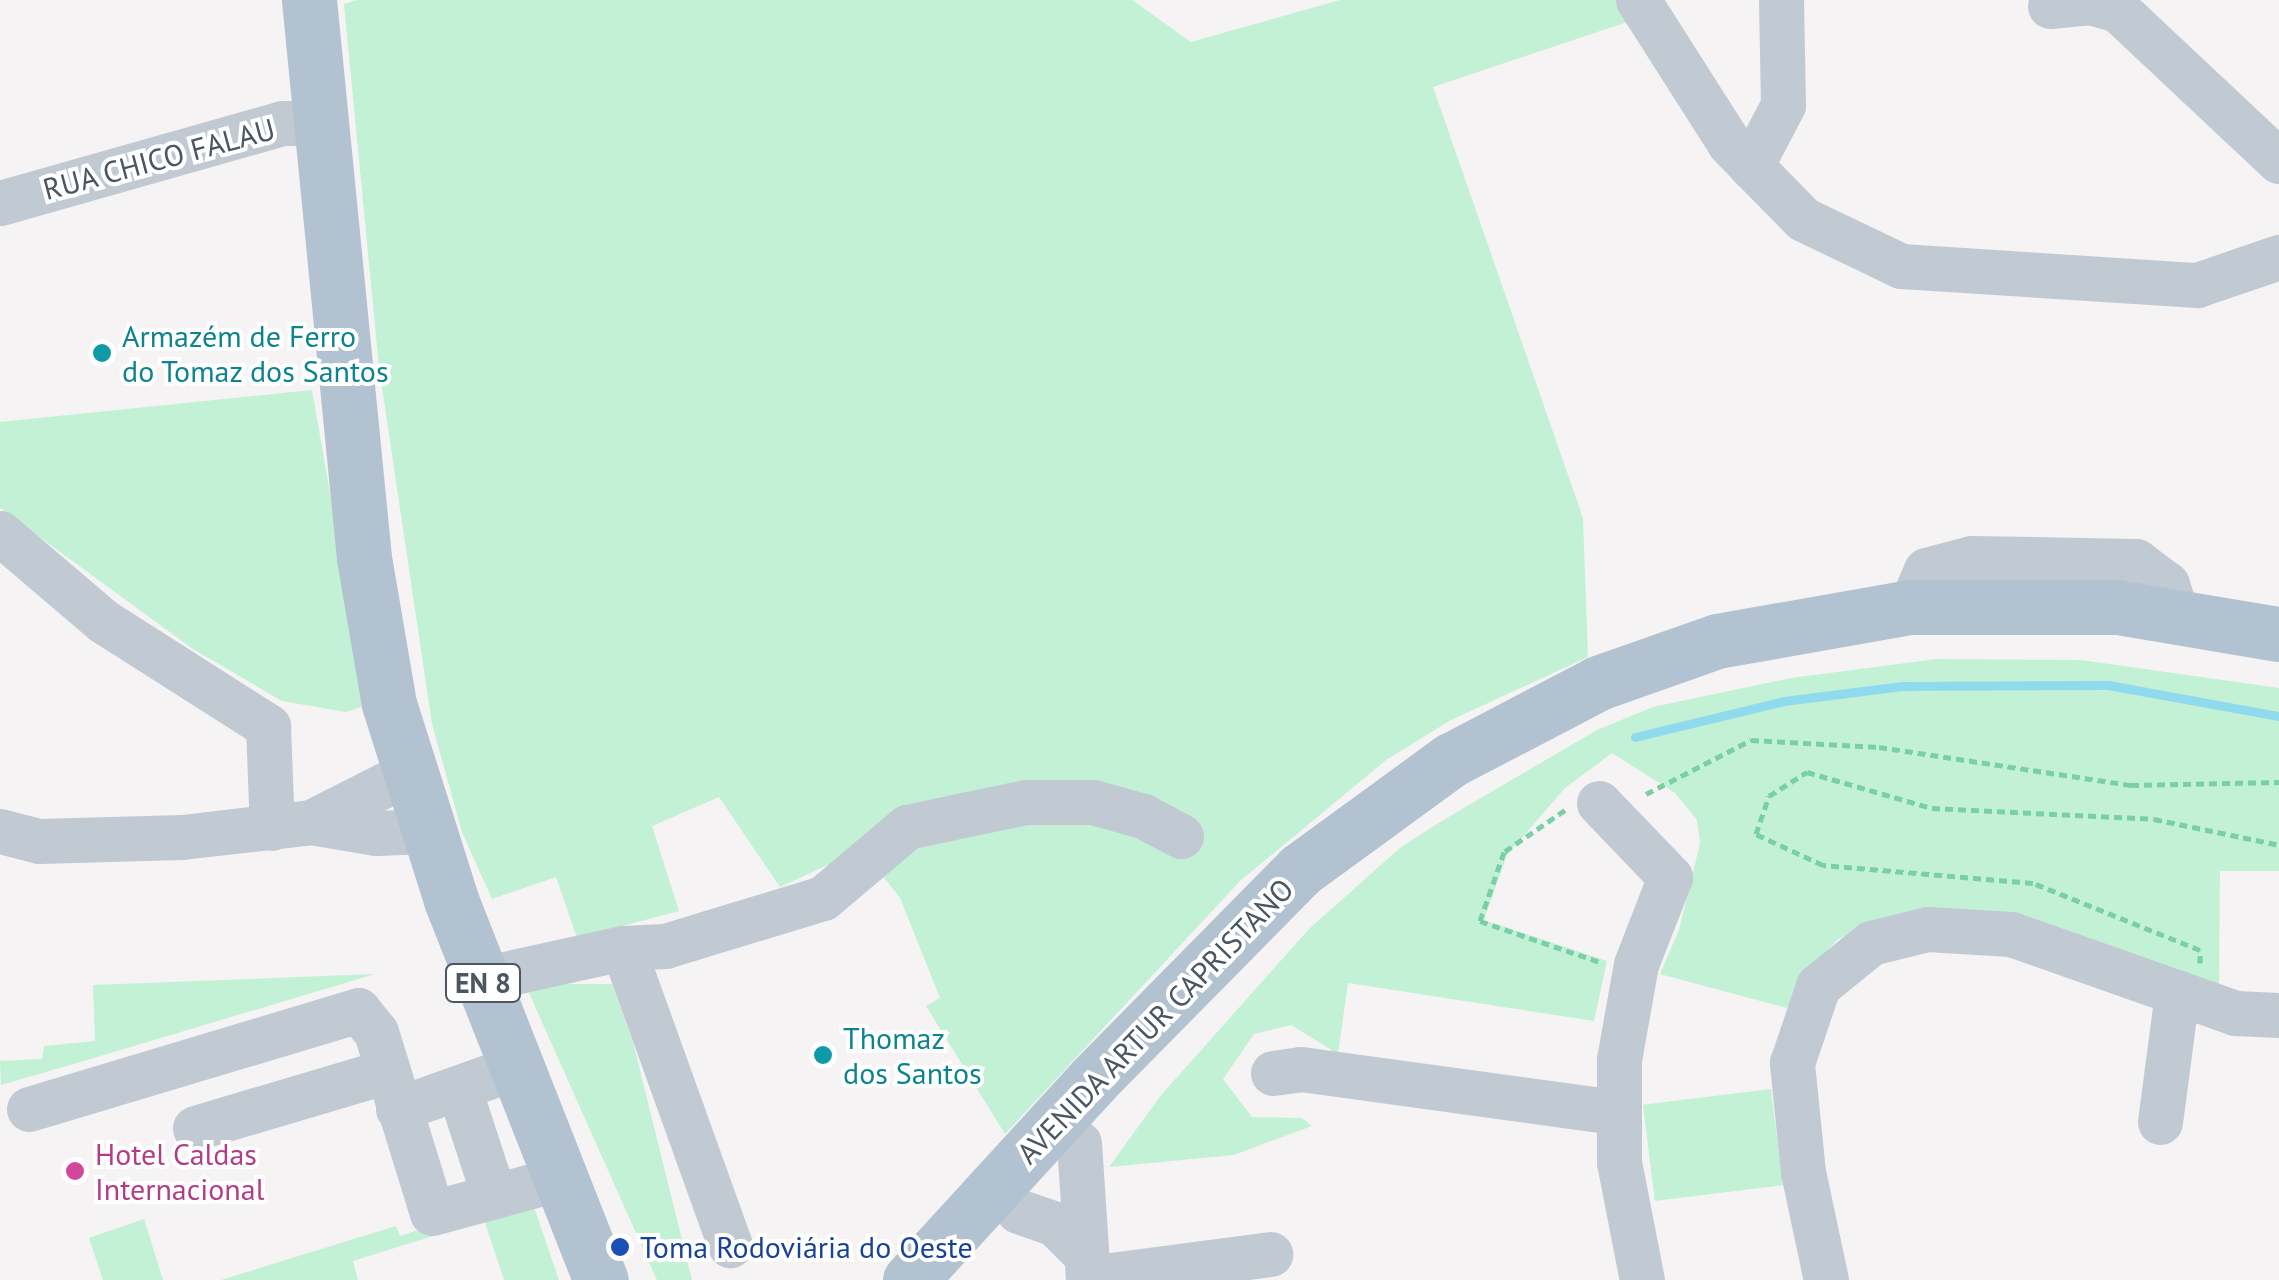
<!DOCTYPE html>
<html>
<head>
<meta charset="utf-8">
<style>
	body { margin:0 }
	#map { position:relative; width:2279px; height:1280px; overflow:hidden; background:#f5f3f3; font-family:"PT Sans",sans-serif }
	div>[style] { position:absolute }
	.green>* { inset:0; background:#c3f1d5; transform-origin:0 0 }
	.stream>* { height:9px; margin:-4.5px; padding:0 4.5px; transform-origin:4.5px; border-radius:4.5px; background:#90daee }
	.path>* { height:5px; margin-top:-2.5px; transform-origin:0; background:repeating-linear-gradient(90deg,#7ad0a6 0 8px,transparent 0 13px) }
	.minor>* { height:45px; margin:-22.5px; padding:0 22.5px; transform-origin:22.5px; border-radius:22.5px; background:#c1cad2 }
	.major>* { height:55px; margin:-27.5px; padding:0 27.5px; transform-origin:27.5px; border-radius:27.5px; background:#b3c2d1 }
	.dots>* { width:28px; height:28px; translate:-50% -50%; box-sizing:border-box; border:5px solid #fff; border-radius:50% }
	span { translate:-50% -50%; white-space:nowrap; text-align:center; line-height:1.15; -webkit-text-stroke:8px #fff; paint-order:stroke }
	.shield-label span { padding:2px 8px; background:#fff; border:2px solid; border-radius:8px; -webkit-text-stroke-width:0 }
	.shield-label { font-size:28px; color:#4a5661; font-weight:700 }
	.street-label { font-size:30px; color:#4a5661 }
	.culture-label { font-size:30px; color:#0d838f }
	.left { translate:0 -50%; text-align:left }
	.hotel-label { font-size:30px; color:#b23c85 }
	.transit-label { font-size:30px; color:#164399 }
</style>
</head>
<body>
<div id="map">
	<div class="green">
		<i style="clip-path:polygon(357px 0,1132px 0,1191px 42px,1340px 0,1638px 0,1648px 15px,1433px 87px,1583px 518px,1588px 657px,1451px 720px,1386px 760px,1240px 881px,1005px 1134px,926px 1006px,940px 998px,900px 898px,862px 849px,780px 887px,719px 797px,652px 826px,679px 911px,577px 938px,556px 877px,492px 899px,462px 832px,432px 724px,379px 367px,344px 4px)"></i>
		<i style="clip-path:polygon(312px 390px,367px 705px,346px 712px,282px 701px,193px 649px,0 508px,0 422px)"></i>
		<i style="clip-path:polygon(1937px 659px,2081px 660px,2279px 688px,2279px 871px,2220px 871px,2219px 989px,1872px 922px,1837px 940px,1806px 974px,1787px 1008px,1660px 974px,1679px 930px,1700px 843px,1697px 820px,1675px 793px,1612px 753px,1565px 788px,1507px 855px,1484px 920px,1607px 961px,1594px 1021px,1348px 983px,1338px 1054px,1291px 1025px,1254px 1034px,1223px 1079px,1252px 1117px,1302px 1118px,1312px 1126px,1234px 1155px,1109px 1167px,1162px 1094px,1310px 928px,1400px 848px,1440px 822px,1597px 730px,1653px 707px,1791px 678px)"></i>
		<i style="clip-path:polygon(375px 974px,77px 1063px,1px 1085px,0 1061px,42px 1059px,44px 1046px,95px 1041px,93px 985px)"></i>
		<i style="clip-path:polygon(525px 984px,612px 984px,633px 1042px,692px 1280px,657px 1280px)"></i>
		<i style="left:1771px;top:1089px;width:97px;height:129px;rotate:83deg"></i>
		<i style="clip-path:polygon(529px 1193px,559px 1280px,504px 1280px,484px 1220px,353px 1261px,358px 1280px,221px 1280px,396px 1226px,400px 1236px)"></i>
		<i style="clip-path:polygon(144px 1219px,163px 1280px,103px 1280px,89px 1238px)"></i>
	</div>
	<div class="stream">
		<i style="left:1635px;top:737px;width:153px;rotate:-13.6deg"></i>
		<i style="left:1784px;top:701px;width:119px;rotate:-7.2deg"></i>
		<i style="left:1902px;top:686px;width:206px;rotate:-0.3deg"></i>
		<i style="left:2108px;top:685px;width:174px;rotate:10.3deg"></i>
	</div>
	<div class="path">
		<i style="left:1646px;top:794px;width:118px;rotate:-27.2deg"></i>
		<i style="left:1751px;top:740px;width:128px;rotate:3.1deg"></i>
		<i style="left:1879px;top:747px;width:255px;rotate:8.6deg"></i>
		<i style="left:2131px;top:785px;width:148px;rotate:-1.2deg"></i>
		<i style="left:1565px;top:810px;width:74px;rotate:145.5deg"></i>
		<i style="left:1504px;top:852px;width:73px;rotate:109.2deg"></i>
		<i style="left:1480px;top:921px;width:127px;rotate:18.9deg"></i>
		<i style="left:2200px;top:963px;width:13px;rotate:-90deg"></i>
		<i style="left:2200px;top:950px;width:180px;rotate:-158.1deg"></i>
		<i style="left:2033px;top:883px;width:211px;rotate:-175.1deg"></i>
		<i style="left:1823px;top:865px;width:74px;rotate:-155.2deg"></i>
		<i style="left:1756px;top:834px;width:40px;rotate:-71.1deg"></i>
		<i style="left:1769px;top:796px;width:45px;rotate:-32.3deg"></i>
		<i style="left:1807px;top:772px;width:130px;rotate:16.1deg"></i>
		<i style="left:1932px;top:808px;width:222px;rotate:2.8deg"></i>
		<i style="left:2154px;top:819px;width:128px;rotate:11.7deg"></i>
	</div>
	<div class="minor">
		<i style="left:1638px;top:0;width:169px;rotate:57.5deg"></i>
		<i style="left:1729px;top:143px;width:32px;rotate:46deg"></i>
		<i style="left:1751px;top:166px;width:74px;rotate:45.5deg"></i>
		<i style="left:1803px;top:219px;width:109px;rotate:25.6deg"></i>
		<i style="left:1901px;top:266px;width:297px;rotate:3.7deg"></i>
		<i style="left:2197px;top:285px;width:87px;rotate:-18.9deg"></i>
		<i style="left:2050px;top:6px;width:40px;rotate:-5.7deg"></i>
		<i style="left:2090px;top:2px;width:29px;rotate:16deg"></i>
		<i style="left:2118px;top:10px;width:221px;rotate:43.2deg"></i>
		<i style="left:1751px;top:166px;width:69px;rotate:-62.3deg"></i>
		<i style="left:1783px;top:105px;width:105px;rotate:-91.1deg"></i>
		<i style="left:0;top:203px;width:293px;rotate:-15.8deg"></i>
		<i style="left:282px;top:123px;width:38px"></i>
		<i style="left:0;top:533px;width:135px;rotate:40.5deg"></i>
		<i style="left:103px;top:621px;width:196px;rotate:32.5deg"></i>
		<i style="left:268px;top:726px;width:102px;rotate:87.8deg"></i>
		<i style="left:1910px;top:607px;width:40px;rotate:-66.6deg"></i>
		<i style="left:1926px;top:570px;width:47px;rotate:-14.9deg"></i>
		<i style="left:1971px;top:558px;width:165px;rotate:1deg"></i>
		<i style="left:2136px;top:561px;width:39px;rotate:37deg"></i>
		<i style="left:2167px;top:584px;width:34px;rotate:73deg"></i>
		<i style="left:1599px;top:803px;width:103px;rotate:46.2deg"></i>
		<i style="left:1670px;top:877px;width:93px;rotate:111.3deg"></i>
		<i style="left:1636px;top:964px;width:97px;rotate:100.1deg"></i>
		<i style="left:1619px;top:1059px;width:103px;rotate:90deg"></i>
		<i style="left:1619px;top:1162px;width:120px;rotate:79deg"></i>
		<i style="left:311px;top:822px;width:109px;rotate:-26.8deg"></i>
		<i style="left:0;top:831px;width:40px;rotate:14.4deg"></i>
		<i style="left:39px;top:841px;width:143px;rotate:-1.6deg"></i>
		<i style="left:182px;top:837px;width:130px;rotate:-6.6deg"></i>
		<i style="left:311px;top:822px;width:66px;rotate:9.6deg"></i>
		<i style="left:376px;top:833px;width:51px;rotate:-2.2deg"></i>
		<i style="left:623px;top:948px;width:42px;rotate:-2.7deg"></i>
		<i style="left:665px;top:946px;width:165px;rotate:-16.9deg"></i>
		<i style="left:823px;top:898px;width:110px;rotate:-40.2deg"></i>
		<i style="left:907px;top:827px;width:62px;rotate:-12deg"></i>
		<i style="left:968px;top:814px;width:59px;rotate:-11.7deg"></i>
		<i style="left:1026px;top:802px;width:67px"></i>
		<i style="left:1093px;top:802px;width:52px;rotate:15.6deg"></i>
		<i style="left:1143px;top:816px;width:43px;rotate:27.8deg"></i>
		<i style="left:482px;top:979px;width:144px;rotate:-12.4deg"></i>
		<i style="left:623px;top:948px;width:316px;rotate:70.2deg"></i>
		<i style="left:1273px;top:1073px;width:28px;rotate:-8deg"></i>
		<i style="left:1301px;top:1069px;width:318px;rotate:7.8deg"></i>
		<i style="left:459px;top:1089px;width:113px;rotate:71.9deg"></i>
		<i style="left:29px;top:1109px;width:344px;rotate:-16.7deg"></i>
		<i style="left:358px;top:1010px;width:28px;rotate:51deg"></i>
		<i style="left:376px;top:1032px;width:189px;rotate:72.8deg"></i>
		<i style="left:432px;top:1213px;width:134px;rotate:-15.2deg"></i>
		<i style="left:398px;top:1109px;width:125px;rotate:-19.6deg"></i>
		<i style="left:2160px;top:1122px;width:131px;rotate:-82.5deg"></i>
		<i style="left:195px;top:1128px;width:200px;rotate:-16.5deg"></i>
		<i style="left:1079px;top:1143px;width:137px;rotate:86.2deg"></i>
		<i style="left:1018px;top:1211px;width:39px;rotate:19deg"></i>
		<i style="left:1055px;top:1224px;width:40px;rotate:45deg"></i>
		<i style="left:1088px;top:1278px;width:184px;rotate:-7.5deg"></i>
		<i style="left:1826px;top:1280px;width:110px;rotate:-102deg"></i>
		<i style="left:1803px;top:1172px;width:110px;rotate:-95.8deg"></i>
		<i style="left:1792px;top:1063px;width:81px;rotate:-71.3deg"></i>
		<i style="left:1818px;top:986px;width:68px;rotate:-39.1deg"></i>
		<i style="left:1871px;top:943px;width:58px;rotate:-14deg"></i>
		<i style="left:1927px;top:929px;width:84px;rotate:3.4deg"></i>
		<i style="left:2011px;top:934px;width:238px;rotate:19.4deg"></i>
		<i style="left:2235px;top:1013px;width:44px;rotate:2.6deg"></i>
	</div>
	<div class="major">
		<i style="left:309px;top:0;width:561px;rotate:84.37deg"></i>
		<i style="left:364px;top:558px;width:148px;rotate:80.3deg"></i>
		<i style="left:389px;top:704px;width:206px;rotate:72.4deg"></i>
		<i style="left:451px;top:900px;width:409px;rotate:68.5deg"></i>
		<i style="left:910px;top:1280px;width:271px;rotate:-47.5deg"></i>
		<i style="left:1093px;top:1080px;width:295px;rotate:-45.4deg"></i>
		<i style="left:1300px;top:870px;width:187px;rotate:-36.1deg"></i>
		<i style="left:1451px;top:760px;width:166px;rotate:-27.6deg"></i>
		<i style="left:1598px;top:683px;width:126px;rotate:-19.4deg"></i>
		<i style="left:1717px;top:641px;width:196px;rotate:-10deg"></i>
		<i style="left:1910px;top:607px;width:207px"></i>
		<i style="left:2117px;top:607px;width:164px;rotate:9.5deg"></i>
	</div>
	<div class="dots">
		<i style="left:102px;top:353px;background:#0f9aa8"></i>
		<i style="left:823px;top:1055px;background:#0f9aa8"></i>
		<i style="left:75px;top:1171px;background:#d1479c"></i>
		<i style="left:620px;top:1247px;background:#1a4fb4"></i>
	</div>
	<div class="shield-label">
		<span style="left:483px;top:983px">EN 8</span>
	</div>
	<div class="street-label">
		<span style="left:159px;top:159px;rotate:-15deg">RUA CHICO FALAU</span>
		<span style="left:1155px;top:1021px;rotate:-46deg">AVENIDA ARTUR CAPRISTANO</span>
	</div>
	<div class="culture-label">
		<span class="left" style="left:122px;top:353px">Armazém de Ferro<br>do Tomaz dos Santos</span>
		<span class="left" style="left:843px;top:1055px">Thomaz<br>dos Santos</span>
	</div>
	<div class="hotel-label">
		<span class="left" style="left:95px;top:1171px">Hotel Caldas<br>Internacional</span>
	</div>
	<div class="transit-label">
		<span class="left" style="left:640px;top:1247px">Toma Rodoviária do Oeste</span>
	</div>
</div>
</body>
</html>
